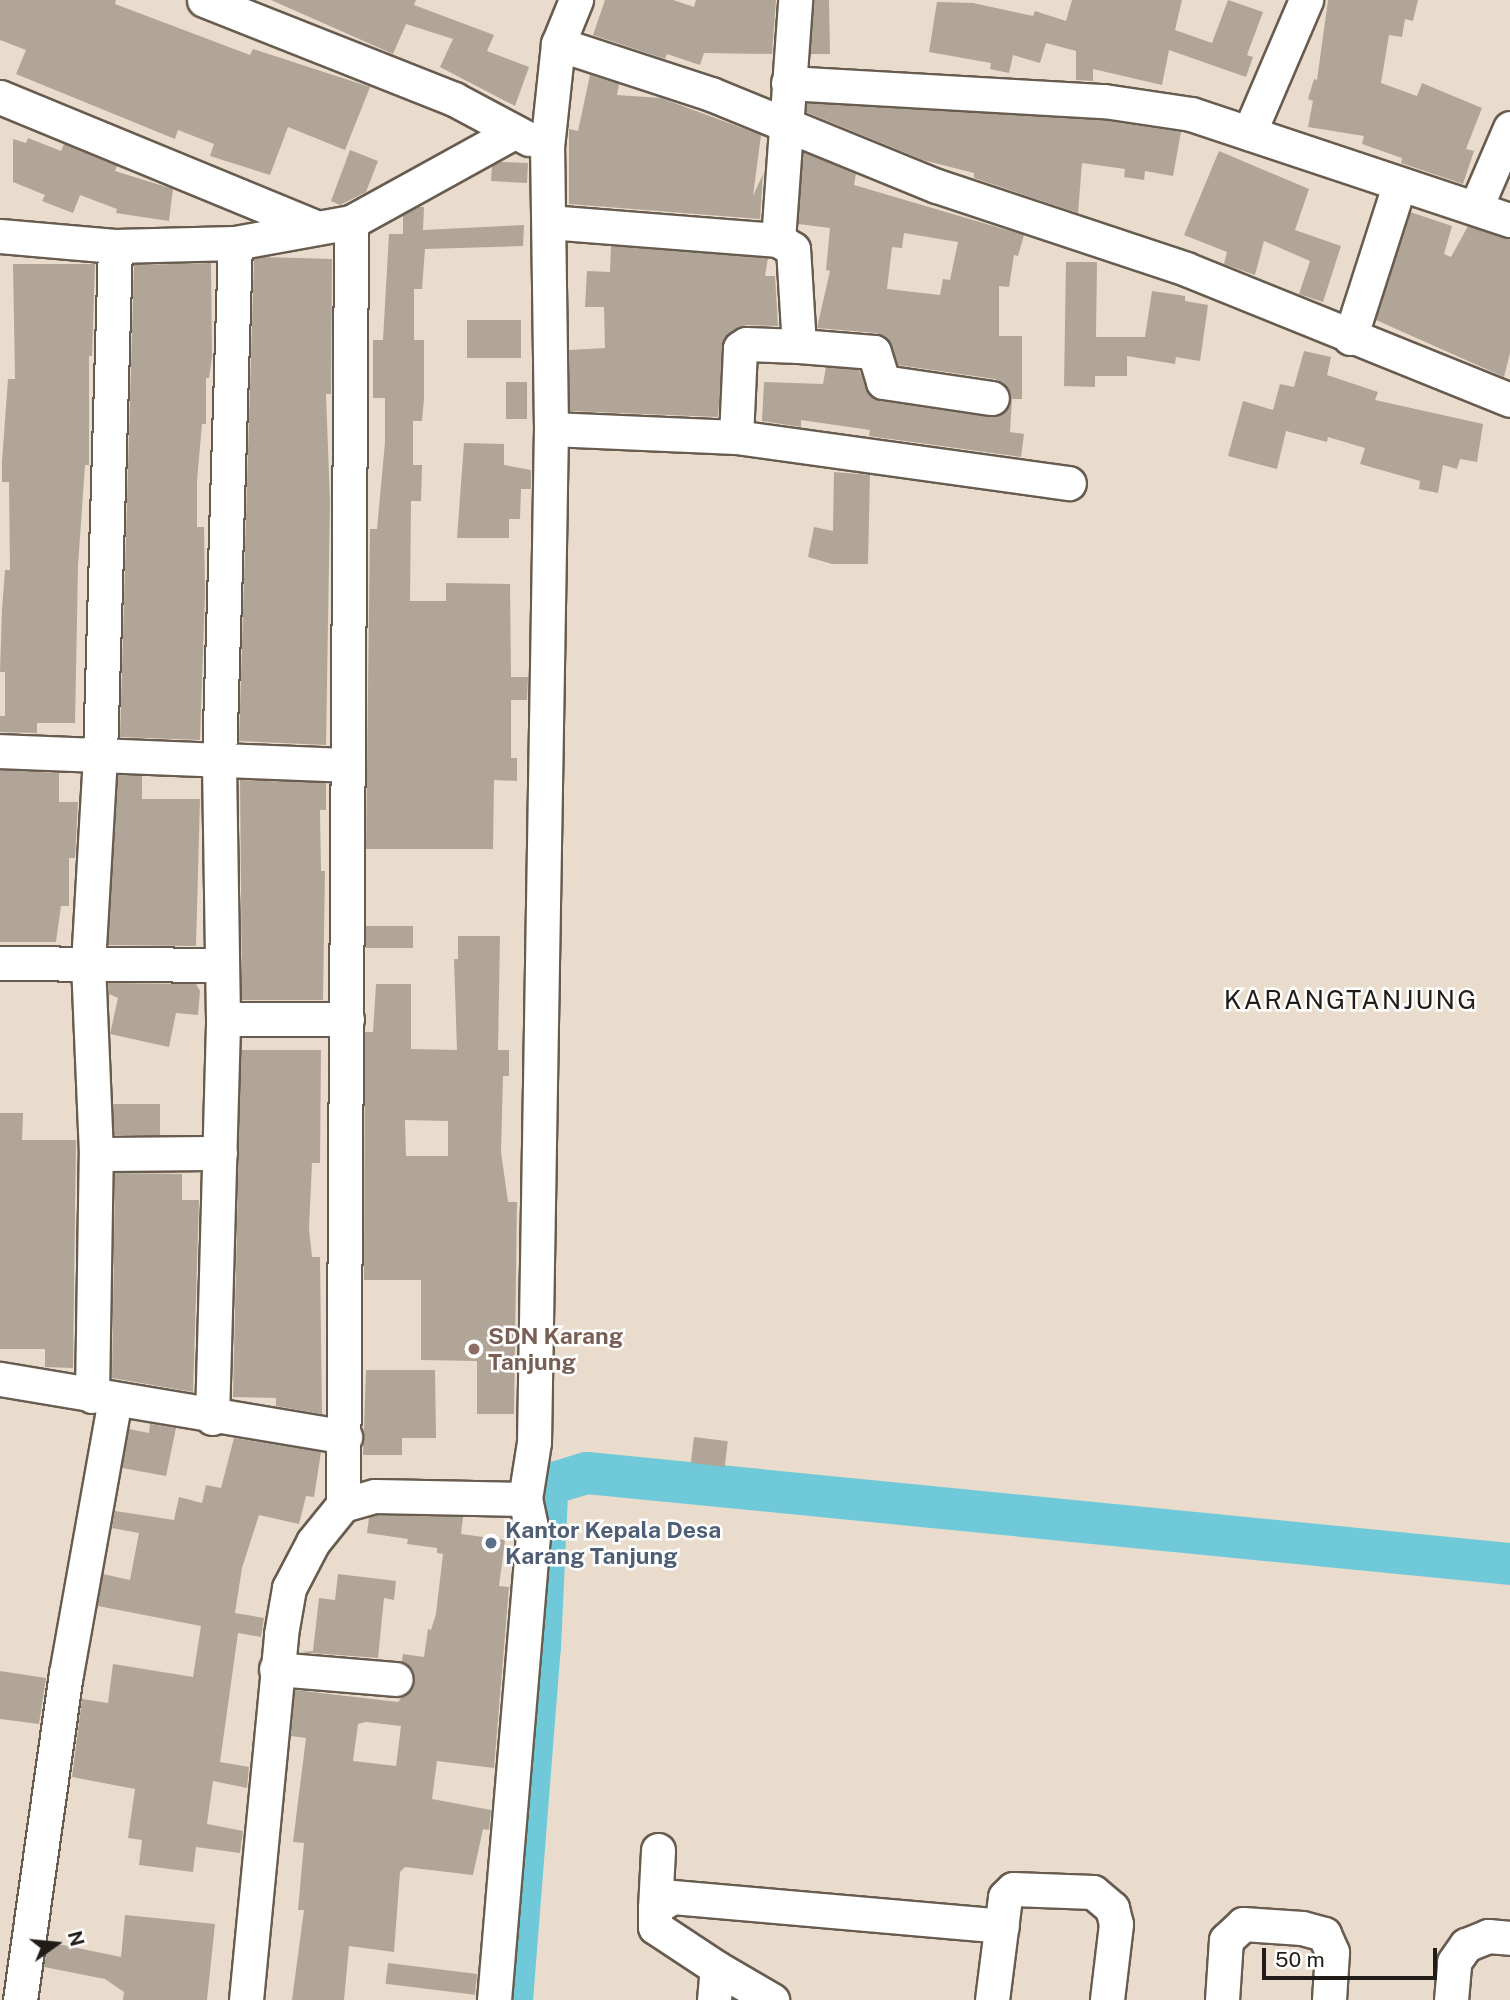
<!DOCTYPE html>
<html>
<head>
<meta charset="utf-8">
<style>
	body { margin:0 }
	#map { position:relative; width:1510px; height:2000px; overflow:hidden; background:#e9dccd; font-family:"Public Sans",sans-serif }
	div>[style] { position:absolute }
	.river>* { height:42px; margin:-21px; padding:0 21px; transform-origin:21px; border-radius:21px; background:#6fc9d8 }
	.building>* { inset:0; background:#b1a597; transform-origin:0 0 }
	.roads { filter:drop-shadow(2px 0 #675c4f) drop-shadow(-2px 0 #675c4f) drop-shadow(0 2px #675c4f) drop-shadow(0 -2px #675c4f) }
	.minor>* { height:33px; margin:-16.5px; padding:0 16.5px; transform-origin:16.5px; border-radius:16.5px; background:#fff }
	.dots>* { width:19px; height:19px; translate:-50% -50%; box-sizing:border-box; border:4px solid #fff; border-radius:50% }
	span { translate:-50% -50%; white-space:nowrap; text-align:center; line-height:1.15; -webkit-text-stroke:5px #fff; paint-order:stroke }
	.education-label { font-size:23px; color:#785e54; font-weight:700 }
	.left { translate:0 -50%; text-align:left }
	.service-label { font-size:23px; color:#4e5e75; font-weight:700 }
	.quarter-label { font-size:26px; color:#211c17; letter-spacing:2px }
	.north { position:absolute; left:21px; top:1909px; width:70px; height:70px; -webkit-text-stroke:5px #fff; paint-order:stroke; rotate:75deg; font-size:19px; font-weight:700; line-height:28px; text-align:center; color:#211c17 }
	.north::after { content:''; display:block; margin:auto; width:24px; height:32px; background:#211c17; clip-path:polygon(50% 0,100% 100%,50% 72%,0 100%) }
	.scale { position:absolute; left:1262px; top:1948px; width:175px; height:32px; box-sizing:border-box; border:4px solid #211c17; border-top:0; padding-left:9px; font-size:21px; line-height:24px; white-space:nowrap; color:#211c17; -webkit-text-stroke:5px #fff; paint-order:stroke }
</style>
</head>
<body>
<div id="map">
	<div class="river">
		<i style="left:512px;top:2000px;width:353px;rotate:-85.5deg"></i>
		<i style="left:540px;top:1648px;width:157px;rotate:-87.4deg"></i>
		<i style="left:547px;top:1491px;width:13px;rotate:-42deg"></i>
		<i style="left:557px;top:1482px;width:31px;rotate:-17deg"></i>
		<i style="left:587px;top:1473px;width:927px;rotate:5.63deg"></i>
	</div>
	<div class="building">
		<i style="clip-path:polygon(0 0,116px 0,115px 4px,250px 55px,253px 49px,370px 87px,345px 150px,288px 127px,270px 175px,210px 156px,214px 144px,178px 130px,175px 139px,16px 74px,26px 50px,0 40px)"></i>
		<i style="clip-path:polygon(271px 0,416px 0,414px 5px,494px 35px,487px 51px,529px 67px,515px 106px,440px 67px,453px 39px,406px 24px,393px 54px)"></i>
		<i style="clip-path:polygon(605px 0,673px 0,694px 7px,696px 0,776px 0,772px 54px,704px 53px,700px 65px,667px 54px,665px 59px,593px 35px)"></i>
		<i style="clip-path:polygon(814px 0,829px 0,830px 54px,810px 54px)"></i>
		<i style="clip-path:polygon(1072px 0,1182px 0,1175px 30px,1212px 43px,1228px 0,1263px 12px,1247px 55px,1253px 57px,1246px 77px,1169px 50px,1162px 85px,1093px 69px,1093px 81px,1076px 80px,1076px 51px,1046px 43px,1040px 63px,1013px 55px,1009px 73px,990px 69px,991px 63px,929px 52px,937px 2px,973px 3px,1033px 16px,1035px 11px,1066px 21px)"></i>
		<i style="clip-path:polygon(1328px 0,1418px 0,1413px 21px,1405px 19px,1402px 37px,1389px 35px,1381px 83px,1417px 96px,1422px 83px,1482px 108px,1466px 149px,1474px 151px,1463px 184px,1401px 163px,1402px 158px,1362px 144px,1364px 136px,1308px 127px,1313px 101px,1308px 99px,1314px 79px,1317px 80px)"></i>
		<i style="clip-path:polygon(590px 75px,619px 84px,617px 95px,661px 98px,761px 135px,753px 196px,763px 174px,760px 219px,569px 204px,569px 129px,578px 131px)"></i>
		<i style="clip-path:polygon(807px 103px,1102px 120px,1181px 132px,1173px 176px,1145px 171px,1144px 180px,1124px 177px,1125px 169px,1082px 163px,1078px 213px,974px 178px,974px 173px,923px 160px,806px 112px)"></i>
		<i style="clip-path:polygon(28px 138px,61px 151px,64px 144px,117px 166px,115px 171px,173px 189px,169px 221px,116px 213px,117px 209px,80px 195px,73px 213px,42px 201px,45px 195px,13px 182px,13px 139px,26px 143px)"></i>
		<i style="clip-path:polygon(350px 150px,378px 161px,366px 192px,340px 205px,331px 201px)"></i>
		<i style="clip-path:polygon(1219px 151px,1309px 189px,1295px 230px,1341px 246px,1323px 302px,1299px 294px,1310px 261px,1264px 241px,1255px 275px,1224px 264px,1227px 252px,1184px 235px)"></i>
		<i style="clip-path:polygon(evenodd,803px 152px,856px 174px,854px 185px,1024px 235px,1018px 256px,1014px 255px,1009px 287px,999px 286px,999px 336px,1022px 336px,1022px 399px,1012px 399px,1010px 432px,1024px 434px,1021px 457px,869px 436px,870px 430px,801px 420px,801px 427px,762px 421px,764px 382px,823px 384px,826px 367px,859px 370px,870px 396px,880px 401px,990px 417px,1007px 410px,1011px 400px,1004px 383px,995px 379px,898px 365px,887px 338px,876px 333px,817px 328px,830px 271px,826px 270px,830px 228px,798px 224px,803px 152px,904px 233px,958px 242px,950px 280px,943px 279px,940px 295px,887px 289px,892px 247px,902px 248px,904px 233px)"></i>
		<i style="clip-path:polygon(500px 162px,528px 163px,527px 183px,491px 181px,492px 166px)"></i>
		<i style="clip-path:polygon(419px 207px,424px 207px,423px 230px,524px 225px,523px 246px,425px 249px,422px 289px,414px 289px,414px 340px,424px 340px,424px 398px,422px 421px,413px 421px,413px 465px,422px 465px,421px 501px,411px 501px,410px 601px,446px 601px,446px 583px,510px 584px,511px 677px,528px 677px,527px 700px,511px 700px,511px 758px,517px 758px,517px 781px,494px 780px,493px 849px,366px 849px,370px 529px,377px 529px,385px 442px,385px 398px,373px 398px,373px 340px,383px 340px,389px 234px,403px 234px,403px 215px)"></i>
		<i style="clip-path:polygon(1410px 212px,1452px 226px,1444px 254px,1451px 257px,1468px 226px,1510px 239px,1510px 353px,1504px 377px,1376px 320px)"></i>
		<i style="clip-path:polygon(611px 246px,768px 258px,765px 276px,775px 276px,778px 326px,746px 325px,724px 338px,718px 417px,570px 411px,569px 350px,605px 348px,604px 307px,585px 307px,587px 271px,610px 272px)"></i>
		<i style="clip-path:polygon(263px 257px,332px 259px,331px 394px,326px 394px,330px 502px,326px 745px,239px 741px,254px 259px)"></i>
		<i style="clip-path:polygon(1066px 262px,1097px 262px,1096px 337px,1145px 337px,1152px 291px,1185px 296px,1185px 301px,1208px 305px,1200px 361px,1176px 357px,1175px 364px,1127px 356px,1127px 376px,1095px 376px,1095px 387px,1064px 386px)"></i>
		<i style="clip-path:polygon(211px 263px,212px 357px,209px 378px,206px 378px,206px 424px,202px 424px,197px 481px,197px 527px,204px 527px,205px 593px,200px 740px,120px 737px,134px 265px)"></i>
		<i style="clip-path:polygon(13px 264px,95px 264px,92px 356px,89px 356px,89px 465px,85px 465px,78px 566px,75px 723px,37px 723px,37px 733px,0 732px,0 716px,5px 716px,5px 672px,0 672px,2px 609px,5px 570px,10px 570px,9px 482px,2px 482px,2px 462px,8px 379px,15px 379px)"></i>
		<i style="left:467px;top:320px;width:54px;height:38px"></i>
		<i style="clip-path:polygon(1304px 351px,1331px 357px,1327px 375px,1378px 392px,1375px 400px,1483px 424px,1477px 462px,1460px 459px,1457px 469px,1443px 465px,1438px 493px,1419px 489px,1420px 481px,1360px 464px,1365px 448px,1328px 437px,1327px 442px,1286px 431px,1277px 469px,1228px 456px,1243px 401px,1273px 410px,1280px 384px,1294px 387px)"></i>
		<i style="left:506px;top:382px;width:21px;height:37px"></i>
		<i style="clip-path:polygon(464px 443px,504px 444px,504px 465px,531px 470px,531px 489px,521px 489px,520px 519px,509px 519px,509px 538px,457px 538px)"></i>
		<i style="clip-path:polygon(834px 472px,870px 475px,868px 564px,832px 564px,808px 557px,814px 527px,833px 531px)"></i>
		<i style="clip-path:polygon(0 770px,59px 773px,59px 802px,78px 802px,75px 858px,69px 858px,69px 906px,61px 906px,56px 942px,0 942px)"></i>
		<i style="clip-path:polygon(118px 775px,142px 776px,142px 799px,200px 799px,196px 946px,108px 945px)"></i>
		<i style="clip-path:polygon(240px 780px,326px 783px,326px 810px,320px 810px,321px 871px,325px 871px,323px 1000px,242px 1000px)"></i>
		<i style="left:366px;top:926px;width:47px;height:22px"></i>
		<i style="clip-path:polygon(evenodd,458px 936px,500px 936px,498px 1050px,509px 1050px,509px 1076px,503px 1076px,501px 1152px,508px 1202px,517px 1202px,514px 1414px,477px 1414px,477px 1361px,421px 1360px,421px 1280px,364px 1280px,365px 1032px,373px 1032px,376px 984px,411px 984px,411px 1049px,457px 1050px,454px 959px,458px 959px,458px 936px,405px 1120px,448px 1121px,448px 1156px,406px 1156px,405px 1120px)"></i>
		<i style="clip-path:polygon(108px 983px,196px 984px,200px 991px,198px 1015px,176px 1013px,169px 1047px,110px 1034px,118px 998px,109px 994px)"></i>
		<i style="clip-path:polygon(241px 1050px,321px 1050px,320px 1163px,312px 1163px,309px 1229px,312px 1257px,320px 1257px,322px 1414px,276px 1406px,276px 1398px,233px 1397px)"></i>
		<i style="left:113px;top:1104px;width:47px;height:31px"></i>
		<i style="clip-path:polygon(0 1113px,23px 1113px,22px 1140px,76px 1140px,73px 1368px,45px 1367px,45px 1349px,0 1349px)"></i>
		<i style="clip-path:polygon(115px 1173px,182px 1174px,182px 1200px,199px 1200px,193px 1392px,112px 1378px)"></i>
		<i style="clip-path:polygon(366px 1370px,435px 1370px,436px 1438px,402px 1438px,402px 1455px,363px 1455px)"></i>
		<i style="clip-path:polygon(150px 1424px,176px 1428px,166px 1476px,122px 1468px,129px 1429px,149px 1433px)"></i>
		<i style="left:694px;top:1437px;width:34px;height:26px;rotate:7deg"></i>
		<i style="clip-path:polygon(234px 1438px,321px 1452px,314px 1497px,306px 1496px,299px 1524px,259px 1515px,242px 1568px,235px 1613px,264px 1618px,261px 1637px,238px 1633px,220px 1762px,249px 1767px,247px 1788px,213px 1781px,207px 1824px,243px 1831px,240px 1853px,196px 1847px,193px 1872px,139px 1865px,142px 1840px,128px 1838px,135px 1789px,72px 1777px,82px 1699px,108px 1703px,113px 1664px,193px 1677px,201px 1626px,98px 1606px,103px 1574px,130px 1580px,139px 1533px,112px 1528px,115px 1511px,174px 1520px,179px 1497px,202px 1503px,206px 1485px,221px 1488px)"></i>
		<i style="clip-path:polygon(evenodd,377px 1515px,463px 1517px,461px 1534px,505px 1540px,499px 1586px,509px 1587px,494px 1768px,437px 1761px,432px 1799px,491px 1810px,489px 1830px,483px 1829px,473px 1875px,405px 1867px,400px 1872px,394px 1952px,349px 1946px,344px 2000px,292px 2000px,304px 1910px,298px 1910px,304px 1843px,293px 1842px,306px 1738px,291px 1736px,295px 1690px,398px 1702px,415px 1681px,413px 1670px,402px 1661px,403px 1654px,424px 1657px,428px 1629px,431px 1630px,436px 1614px,443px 1554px,437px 1553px,437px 1548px,407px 1544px,408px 1539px,367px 1533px,369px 1518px,377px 1515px,366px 1722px,401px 1726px,396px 1766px,353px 1761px,358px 1724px,366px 1722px)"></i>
		<i style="clip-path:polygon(338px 1574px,396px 1581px,394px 1600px,384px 1598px,378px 1658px,299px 1652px,313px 1651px,319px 1598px,335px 1600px)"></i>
		<i style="clip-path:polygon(0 1671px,46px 1678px,39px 1724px,0 1719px)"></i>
		<i style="clip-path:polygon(125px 1915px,215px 1924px,207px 2000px,123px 2000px,124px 1992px,105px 1979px,44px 1967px,48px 1942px,121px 1957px)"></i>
		<i style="left:388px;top:1963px;width:90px;height:21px;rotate:7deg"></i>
	</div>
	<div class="roads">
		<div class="minor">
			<i style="left:204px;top:0;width:269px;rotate:21.6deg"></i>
			<i style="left:454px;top:99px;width:85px;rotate:28.1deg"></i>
			<i style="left:558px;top:44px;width:161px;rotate:18.1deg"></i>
			<i style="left:711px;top:94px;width:244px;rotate:22.2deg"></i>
			<i style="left:937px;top:186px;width:262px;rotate:18.4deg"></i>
			<i style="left:1186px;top:269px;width:349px;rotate:22deg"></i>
			<i style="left:788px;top:83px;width:317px;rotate:3.3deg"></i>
			<i style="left:1104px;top:101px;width:88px;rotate:8.5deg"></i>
			<i style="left:1191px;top:114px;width:336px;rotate:18.4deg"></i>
			<i style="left:0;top:97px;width:342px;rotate:22.4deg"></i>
			<i style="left:1249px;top:133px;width:145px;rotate:-66.8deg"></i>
			<i style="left:1476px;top:207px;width:86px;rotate:-66.7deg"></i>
			<i style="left:549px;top:222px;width:230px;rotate:4.5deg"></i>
			<i style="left:0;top:236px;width:115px;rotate:5deg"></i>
			<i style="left:115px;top:246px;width:120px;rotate:-1.4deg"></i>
			<i style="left:235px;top:243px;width:118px;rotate:-10.3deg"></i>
			<i style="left:351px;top:222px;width:186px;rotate:-28.9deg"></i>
			<i style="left:1350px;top:338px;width:161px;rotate:-72.2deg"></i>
			<i style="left:799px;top:346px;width:75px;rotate:4.6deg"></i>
			<i style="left:874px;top:352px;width:31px;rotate:73deg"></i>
			<i style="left:883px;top:382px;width:110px;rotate:8.4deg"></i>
			<i style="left:551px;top:429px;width:185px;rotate:2.5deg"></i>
			<i style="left:736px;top:437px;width:336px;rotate:7.9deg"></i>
			<i style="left:736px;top:437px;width:89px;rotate:-87.4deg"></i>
			<i style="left:740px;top:348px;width:7px;rotate:-34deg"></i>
			<i style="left:746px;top:344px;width:53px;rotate:2.2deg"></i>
			<i style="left:799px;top:346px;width:97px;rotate:-93.5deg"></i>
			<i style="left:793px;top:249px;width:17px;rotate:-149deg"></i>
			<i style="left:778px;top:240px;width:241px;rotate:-85.9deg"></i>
			<i style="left:0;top:751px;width:348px;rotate:2.3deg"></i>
			<i style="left:0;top:963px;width:222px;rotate:0.5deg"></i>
			<i style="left:223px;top:1019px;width:124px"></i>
			<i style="left:96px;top:1154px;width:124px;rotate:-0.5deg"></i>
			<i style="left:0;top:1379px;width:350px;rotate:9.5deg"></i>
			<i style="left:92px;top:1396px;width:242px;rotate:-89.1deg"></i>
			<i style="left:96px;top:1154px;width:190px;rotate:-92.4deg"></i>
			<i style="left:88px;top:964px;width:209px;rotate:-86.7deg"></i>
			<i style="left:100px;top:755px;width:509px;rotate:-88.31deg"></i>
			<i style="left:212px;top:1418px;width:399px;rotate:-88.4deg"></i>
			<i style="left:223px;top:1019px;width:259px;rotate:-90.9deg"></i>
			<i style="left:219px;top:760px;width:517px;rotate:-88.23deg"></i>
			<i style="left:343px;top:1505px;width:1283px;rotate:-89.64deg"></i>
			<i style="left:276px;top:1669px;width:120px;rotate:4.8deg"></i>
			<i style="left:655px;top:1908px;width:58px;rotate:-87deg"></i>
			<i style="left:717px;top:1968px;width:74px;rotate:-146.5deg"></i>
			<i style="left:655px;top:1927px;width:19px;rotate:-90deg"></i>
			<i style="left:655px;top:1908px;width:20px;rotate:-33deg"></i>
			<i style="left:672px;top:1897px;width:331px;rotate:5deg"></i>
			<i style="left:20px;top:2000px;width:329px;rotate:-82deg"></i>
			<i style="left:66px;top:1674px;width:278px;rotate:-79.9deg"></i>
			<i style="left:246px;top:2000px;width:368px;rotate:-84.5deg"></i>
			<i style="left:281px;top:1634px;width:47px;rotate:-80.1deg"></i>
			<i style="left:289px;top:1588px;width:52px;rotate:-62.4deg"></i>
			<i style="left:313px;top:1542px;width:48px;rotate:-51deg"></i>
			<i style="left:343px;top:1505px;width:33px;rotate:-16deg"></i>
			<i style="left:375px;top:1496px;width:150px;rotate:1.1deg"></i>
			<i style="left:525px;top:1499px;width:58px;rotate:-81deg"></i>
			<i style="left:534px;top:1442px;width:1013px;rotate:-89.04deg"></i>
			<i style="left:551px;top:429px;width:282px;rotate:-90.8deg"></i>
			<i style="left:547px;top:147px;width:104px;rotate:-83.9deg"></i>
			<i style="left:558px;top:44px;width:48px;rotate:-67.8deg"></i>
			<i style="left:494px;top:2000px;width:466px;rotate:-85.2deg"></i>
			<i style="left:533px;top:1536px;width:38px;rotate:-102deg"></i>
			<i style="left:714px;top:2000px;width:32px;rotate:-85deg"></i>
			<i style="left:717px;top:1968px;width:64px;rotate:30.2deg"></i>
			<i style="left:992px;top:2000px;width:104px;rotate:-82.8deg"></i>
			<i style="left:1005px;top:1897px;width:11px;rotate:-45deg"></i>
			<i style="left:1013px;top:1889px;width:80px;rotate:2.1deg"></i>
			<i style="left:1093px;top:1892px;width:25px;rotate:40deg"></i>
			<i style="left:1112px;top:1908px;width:16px;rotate:76deg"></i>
			<i style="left:1116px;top:1924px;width:77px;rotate:96.8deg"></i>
			<i style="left:1222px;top:2000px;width:60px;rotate:-86.2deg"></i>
			<i style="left:1226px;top:1940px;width:23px;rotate:-43deg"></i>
			<i style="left:1243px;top:1924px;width:59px;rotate:3.9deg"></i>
			<i style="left:1302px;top:1928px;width:23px;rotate:15deg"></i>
			<i style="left:1324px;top:1934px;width:20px;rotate:66deg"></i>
			<i style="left:1332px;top:1952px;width:48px;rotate:93.6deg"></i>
			<i style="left:1451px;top:2000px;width:38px;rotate:-85deg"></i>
			<i style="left:1454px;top:1962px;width:21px;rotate:-55deg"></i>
			<i style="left:1466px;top:1945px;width:24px;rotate:-22deg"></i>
			<i style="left:1488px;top:1936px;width:22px;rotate:5deg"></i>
		</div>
	</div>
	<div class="dots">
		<i style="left:474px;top:1349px;background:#8d6e63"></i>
		<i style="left:491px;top:1543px;background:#5c6f8a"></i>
	</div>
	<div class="education-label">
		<span class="left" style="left:488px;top:1349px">SDN Karang<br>Tanjung</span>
	</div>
	<div class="service-label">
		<span class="left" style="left:505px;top:1543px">Kantor Kepala Desa<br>Karang Tanjung</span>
	</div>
	<div class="quarter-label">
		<span style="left:1351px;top:1000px">KARANGTANJUNG</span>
	</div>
	<div class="north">N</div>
	<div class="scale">50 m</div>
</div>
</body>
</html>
